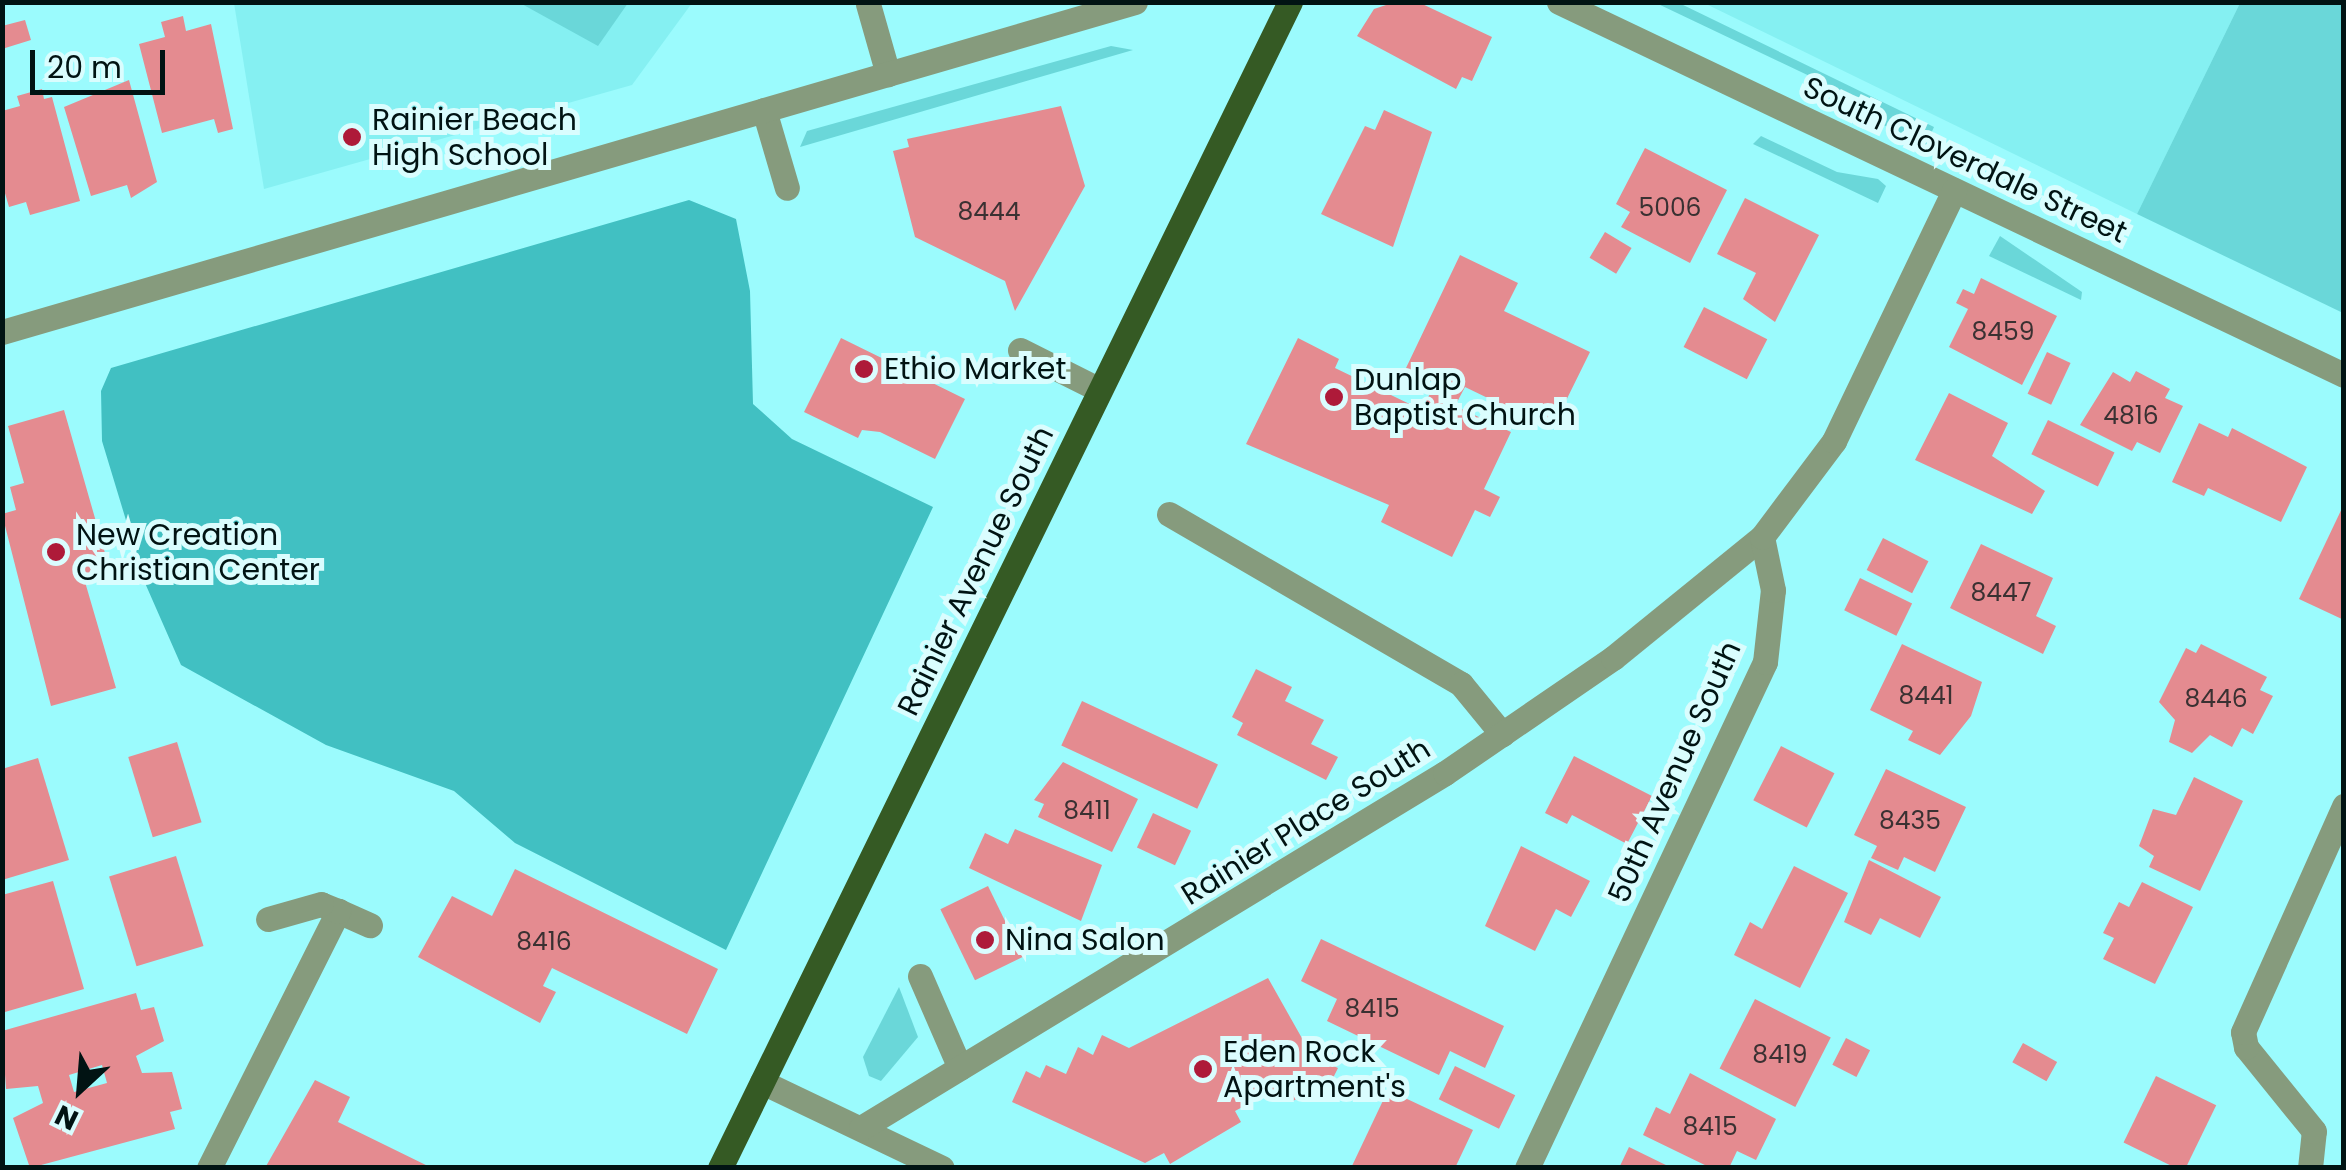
<!DOCTYPE html>
<html>
<head>
<meta charset="utf-8">
<style>
	body { margin:0 }
	#map { position:relative; width:2346px; height:1170px; overflow:hidden; background:#9bfbfd; font-family:Poppins,sans-serif }
	div>[style] { position:absolute }
	.built>* { inset:0; background:#85f0f2 }
	.green>* { inset:0; background:#6ad7d9 }
	.forest>* { inset:0; background:#41c0c2 }
	.building>* { inset:0; background:#e48b90; transform-origin:0 0 }
	.minor>* { height:25px; margin:-12.5px; padding:0 12.5px; transform-origin:12.5px; border-radius:12.5px; background:#869b7d }
	.major>* { height:25px; margin:-12.5px; padding:0 12.5px; transform-origin:12.5px; border-radius:12.5px; background:#355a24 }
	.dots>* { width:28px; height:28px; translate:-50% -50%; box-sizing:border-box; border:5px solid #dafdfe; border-radius:50% }
	span { translate:-50% -50%; white-space:nowrap; text-align:center; line-height:1.15; -webkit-text-stroke:10px #dafdfe; paint-order:stroke }
	.number-label { font-size:25px; color:#3a3132 }
	.number-label span { -webkit-text-stroke-width:0 }
	.poi-label { font-size:30px; color:#011313 }
	.left { translate:0 -50%; text-align:left }
	.street-label { font-size:30px; color:#011313 }
	.frame { position:absolute; inset:0; border:5px solid #011313; pointer-events:none }
	.north { position:absolute; left:30px; top:1040px; width:100px; height:100px; -webkit-text-stroke:8px #dafdfe; paint-order:stroke; rotate:206deg; font-size:28px; font-weight:700; line-height:40px; text-align:center; color:#011313 }
	.north::after { content:''; display:block; margin:auto; width:35px; height:45px; background:#011313; clip-path:polygon(50% 0,100% 100%,50% 72%,0 100%) }
	.scale { position:absolute; left:30px; top:50px; width:135px; height:45px; box-sizing:border-box; border:5px solid #011313; border-top:0; padding-left:12px; font-size:30px; line-height:35px; white-space:nowrap; color:#011313; -webkit-text-stroke:8px #dafdfe; paint-order:stroke }
</style>
</head>
<body>
<div id="map">
	<div class="built">
		<i style="clip-path:polygon(234px 3px,692px 3px,632px 85px,264px 189px)"></i>
		<i style="clip-path:polygon(1704px 3px,2240px 3px,2137px 214px)"></i>
	</div>
	<div class="green">
		<i style="clip-path:polygon(520px 3px,628px 3px,598px 46px)"></i>
		<i style="clip-path:polygon(1656px 3px,1679px 3px,1934px 127px,1926px 145px,1879px 123px,1860px 100px)"></i>
		<i style="clip-path:polygon(2240px 3px,2343px 3px,2343px 313px,2137px 214px)"></i>
		<i style="clip-path:polygon(1111px 46px,1133px 50px,800px 147px,807px 131px)"></i>
		<i style="clip-path:polygon(1761px 136px,1837px 172px,1878px 179px,1886px 186px,1878px 203px,1753px 144px)"></i>
		<i style="clip-path:polygon(2000px 236px,2082px 292px,2081px 300px,1989px 256px)"></i>
		<i style="clip-path:polygon(899px 987px,918px 1037px,881px 1081px,869px 1076px,863px 1057px)"></i>
	</div>
	<div class="forest">
		<i style="clip-path:polygon(689px 200px,736px 219px,750px 291px,753px 404px,792px 439px,933px 507px,726px 950px,515px 843px,454px 791px,326px 745px,181px 665px,145px 583px,102px 441px,101px 391px,111px 368px)"></i>
	</div>
	<div class="building">
		<i style="clip-path:polygon(1395px 2px,1418px 2px,1492px 37px,1472px 81px,1462px 77px,1456px 89px,1357px 36px,1374px 9px)"></i>
		<i style="clip-path:polygon(183px 16px,186px 31px,211px 24px,233px 129px,218px 133px,214px 119px,162px 133px,139px 44px,165px 37px,161px 22px)"></i>
		<i style="clip-path:polygon(25px 20px,31px 40px,2px 49px,2px 26px)"></i>
		<i style="clip-path:polygon(129px 80px,157px 182px,131px 198px,127px 185px,91px 196px,64px 107px)"></i>
		<i style="clip-path:polygon(42px 89px,44px 99px,52px 97px,80px 201px,30px 215px,26px 202px,9px 207px,2px 183px,2px 111px,20px 106px,17px 96px)"></i>
		<i style="clip-path:polygon(1061px 106px,1085px 186px,1015px 311px,1005px 281px,915px 237px,893px 151px,909px 147px,907px 139px)"></i>
		<i style="clip-path:polygon(1384px 110px,1432px 132px,1393px 247px,1321px 214px,1365px 126px,1375px 130px)"></i>
		<i style="clip-path:polygon(1645px 148px,1727px 190px,1690px 263px,1621px 227px,1630px 212px,1616px 204px)"></i>
		<i style="clip-path:polygon(1745px 198px,1819px 235px,1775px 322px,1743px 299px,1756px 273px,1717px 254px)"></i>
		<i style="left:1605px;top:232px;width:31px;height:30px;rotate:31deg"></i>
		<i style="clip-path:polygon(1460px 255px,1518px 283px,1504px 311px,1590px 352px,1552px 429px,1465px 387px,1455px 406px,1511px 432px,1484px 489px,1500px 497px,1490px 517px,1475px 510px,1452px 557px,1381px 522px,1389px 505px,1246px 444px,1298px 338px,1339px 359px,1335px 368px,1422px 410px,1435px 383px,1406px 368px)"></i>
		<i style="clip-path:polygon(1981px 278px,2057px 316px,2022px 385px,1949px 347px,1968px 309px,1956px 303px,1963px 289px,1974px 294px)"></i>
		<i style="left:1704px;top:307px;width:71px;height:45px;rotate:27deg"></i>
		<i style="clip-path:polygon(841px 338px,965px 399px,935px 459px,880px 432px,862px 430px,858px 438px,804px 412px)"></i>
		<i style="left:2047px;top:352px;width:26px;height:46px;rotate:25deg"></i>
		<i style="clip-path:polygon(2136px 371px,2170px 389px,2165px 398px,2183px 406px,2160px 453px,2137px 442px,2132px 451px,2080px 425px,2113px 372px,2130px 382px)"></i>
		<i style="clip-path:polygon(1949px 393px,2008px 423px,1992px 456px,2045px 491px,2032px 514px,1915px 460px)"></i>
		<i style="clip-path:polygon(64px 410px,109px 567px,83px 575px,116px 688px,51px 706px,2px 514px,16px 510px,10px 487px,24px 483px,8px 426px)"></i>
		<i style="left:2048px;top:420px;width:74px;height:38px;rotate:26deg"></i>
		<i style="clip-path:polygon(2199px 423px,2228px 437px,2232px 428px,2307px 467px,2281px 522px,2208px 488px,2204px 496px,2172px 482px)"></i>
		<i style="clip-path:polygon(2344px 504px,2344px 620px,2299px 599px)"></i>
		<i style="left:1883px;top:538px;width:51px;height:36px;rotate:27deg"></i>
		<i style="clip-path:polygon(1981px 544px,2053px 578px,2036px 616px,2056px 626px,2043px 654px,1950px 608px)"></i>
		<i style="left:1860px;top:578px;width:58px;height:36px;rotate:26deg"></i>
		<i style="clip-path:polygon(1902px 644px,1982px 682px,1971px 716px,1940px 755px,1908px 740px,1913px 731px,1870px 710px)"></i>
		<i style="clip-path:polygon(2201px 644px,2267px 677px,2260px 690px,2273px 696px,2253px 734px,2242px 728px,2232px 747px,2210px 735px,2192px 753px,2169px 742px,2175px 720px,2159px 702px,2186px 648px,2196px 653px)"></i>
		<i style="clip-path:polygon(1256px 669px,1292px 687px,1285px 701px,1324px 720px,1311px 744px,1338px 757px,1326px 780px,1237px 735px,1243px 723px,1232px 717px)"></i>
		<i style="left:1082px;top:701px;width:150px;height:49px;rotate:25deg"></i>
		<i style="left:177px;top:742px;width:84px;height:51px;rotate:73deg"></i>
		<i style="left:1781px;top:746px;width:60px;height:61px;rotate:27deg"></i>
		<i style="clip-path:polygon(1574px 756px,1652px 796px,1627px 844px,1572px 815px,1567px 824px,1545px 813px)"></i>
		<i style="clip-path:polygon(38px 758px,69px 860px,2px 880px,2px 769px)"></i>
		<i style="clip-path:polygon(1063px 762px,1138px 799px,1112px 852px,1038px 817px,1044px 804px,1034px 800px)"></i>
		<i style="clip-path:polygon(1886px 769px,1966px 807px,1935px 872px,1904px 857px,1898px 870px,1871px 858px,1877px 846px,1854px 835px)"></i>
		<i style="clip-path:polygon(2194px 777px,2243px 801px,2200px 891px,2149px 867px,2154px 856px,2139px 846px,2153px 809px,2176px 815px)"></i>
		<i style="left:1153px;top:813px;width:42px;height:38px;rotate:25deg"></i>
		<i style="clip-path:polygon(1015px 829px,1102px 865px,1081px 921px,969px 868px,985px 833px,1008px 844px)"></i>
		<i style="clip-path:polygon(1521px 846px,1590px 881px,1571px 917px,1556px 909px,1535px 951px,1485px 926px)"></i>
		<i style="left:176px;top:856px;width:94px;height:70px;rotate:73deg"></i>
		<i style="clip-path:polygon(1869px 860px,1941px 897px,1920px 938px,1880px 918px,1871px 935px,1844px 922px)"></i>
		<i style="clip-path:polygon(1794px 866px,1848px 893px,1800px 988px,1734px 955px,1750px 922px,1762px 929px)"></i>
		<i style="clip-path:polygon(515px 869px,718px 969px,687px 1034px,552px 968px,543px 986px,556px 992px,540px 1023px,418px 957px,452px 896px,492px 916px)"></i>
		<i style="clip-path:polygon(53px 881px,84px 989px,5px 1012px,2px 895px)"></i>
		<i style="clip-path:polygon(2142px 882px,2193px 907px,2155px 984px,2103px 959px,2114px 938px,2103px 933px,2119px 902px,2129px 907px)"></i>
		<i style="left:988px;top:886px;width:79px;height:53px;rotate:64deg"></i>
		<i style="clip-path:polygon(1321px 939px,1504px 1026px,1485px 1068px,1450px 1051px,1439px 1075px,1327px 1021px,1337px 999px,1301px 981px)"></i>
		<i style="clip-path:polygon(1268px 978px,1312px 1056px,1338px 1068px,1333px 1078px,1293px 1101px,1284px 1085px,1235px 1111px,1241px 1122px,1170px 1164px,1164px 1153px,1145px 1163px,1012px 1102px,1026px 1071px,1040px 1078px,1046px 1065px,1066px 1074px,1078px 1047px,1093px 1055px,1102px 1035px,1129px 1048px)"></i>
		<i style="clip-path:polygon(evenodd,136px 993px,141px 1010px,154px 1007px,164px 1041px,136px 1056px,142px 1073px,172px 1072px,182px 1109px,170px 1112px,175px 1129px,30px 1168px,13px 1118px,43px 1103px,38px 1086px,6px 1089px,2px 1031px,136px 993px,102px 1065px,107px 1083px,74px 1092px,69px 1075px,102px 1065px)"></i>
		<i style="left:1755px;top:999px;width:85px;height:78px;rotate:27deg"></i>
		<i style="left:1846px;top:1038px;width:27px;height:30px;rotate:27deg"></i>
		<i style="left:2023px;top:1043px;width:39px;height:22px;rotate:29deg"></i>
		<i style="left:1455px;top:1066px;width:67px;height:37px;rotate:26deg"></i>
		<i style="clip-path:polygon(1690px 1073px,1776px 1119px,1756px 1160px,1737px 1151px,1729px 1168px,1711px 1168px,1643px 1135px,1656px 1107px,1670px 1114px)"></i>
		<i style="left:2156px;top:1076px;width:67px;height:74px;rotate:26deg"></i>
		<i style="clip-path:polygon(315px 1080px,350px 1097px,338px 1122px,432px 1168px,265px 1168px)"></i>
		<i style="clip-path:polygon(1388px 1090px,1473px 1130px,1455px 1168px,1351px 1168px)"></i>
		<i style="clip-path:polygon(1629px 1147px,1672px 1168px,1619px 1168px)"></i>
	</div>
	<div class="minor">
		<i style="left:1559px;top:2px;width:869px;rotate:25.42deg"></i>
		<i style="left:868px;top:4px;width:73px;rotate:74.1deg"></i>
		<i style="left:764px;top:110px;width:81px;rotate:73.6deg"></i>
		<i style="left:2px;top:332px;width:1180px;rotate:-16.24deg"></i>
		<i style="left:1020px;top:350px;width:89px;rotate:26.6deg"></i>
		<i style="left:1169px;top:514px;width:338px;rotate:30.2deg"></i>
		<i style="left:1461px;top:684px;width:65px;rotate:50.6deg"></i>
		<i style="left:338px;top:911px;width:35px;rotate:24deg"></i>
		<i style="left:920px;top:976px;width:100px;rotate:66.5deg"></i>
		<i style="left:762px;top:1082px;width:199px;rotate:25.5deg"></i>
		<i style="left:861px;top:1128px;width:683px;rotate:-31.29deg"></i>
		<i style="left:1445px;top:773px;width:204px;rotate:-34.4deg"></i>
		<i style="left:1613px;top:658px;width:192px;rotate:-39.1deg"></i>
		<i style="left:209px;top:1168px;width:288px;rotate:-63.3deg"></i>
		<i style="left:338px;top:911px;width:18px;rotate:-158deg"></i>
		<i style="left:321px;top:904px;width:55px;rotate:164.2deg"></i>
		<i style="left:1527px;top:1168px;width:559px;rotate:-64.81deg"></i>
		<i style="left:1765px;top:662px;width:72px;rotate:-83.7deg"></i>
		<i style="left:1773px;top:590px;width:54px;rotate:-101.7deg"></i>
		<i style="left:1762px;top:537px;width:120px;rotate:-53.1deg"></i>
		<i style="left:1834px;top:441px;width:278px;rotate:-64.4deg"></i>
		<i style="left:2310px;top:1168px;width:37px;rotate:-84deg"></i>
		<i style="left:2314px;top:1131px;width:108px;rotate:-129deg"></i>
		<i style="left:2246px;top:1047px;width:15px;rotate:-101deg"></i>
		<i style="left:2243px;top:1032px;width:248px;rotate:-65.9deg"></i>
	</div>
	<div class="major">
		<i style="left:720px;top:1168px;width:1298px;rotate:-63.95deg"></i>
	</div>
	<div class="dots">
		<i style="left:352px;top:137px;background:#ae1a39"></i>
		<i style="left:864px;top:369px;background:#ae1a39"></i>
		<i style="left:1334px;top:397px;background:#ae1a39"></i>
		<i style="left:56px;top:552px;background:#ae1a39"></i>
		<i style="left:985px;top:940px;background:#ae1a39"></i>
		<i style="left:1203px;top:1069px;background:#ae1a39"></i>
	</div>
	<div class="number-label">
		<span style="left:1670px;top:208px">5006</span>
		<span style="left:989px;top:212px">8444</span>
		<span style="left:2003px;top:332px">8459</span>
		<span style="left:2131px;top:416px">4816</span>
		<span style="left:2001px;top:593px">8447</span>
		<span style="left:1926px;top:696px">8441</span>
		<span style="left:2216px;top:699px">8446</span>
		<span style="left:1087px;top:811px">8411</span>
		<span style="left:1910px;top:821px">8435</span>
		<span style="left:544px;top:942px">8416</span>
		<span style="left:1372px;top:1009px">8415</span>
		<span style="left:1780px;top:1055px">8419</span>
		<span style="left:1710px;top:1127px">8415</span>
	</div>
	<div class="poi-label">
		<span class="left" style="left:372px;top:137px">Rainier Beach<br>High School</span>
		<span class="left" style="left:884px;top:369px">Ethio Market</span>
		<span class="left" style="left:1354px;top:397px">Dunlap<br>Baptist Church</span>
		<span class="left" style="left:76px;top:552px">New Creation<br>Christian Center</span>
		<span class="left" style="left:1005px;top:940px">Nina Salon</span>
		<span class="left" style="left:1223px;top:1069px">Eden Rock<br>Apartment's</span>
	</div>
	<div class="street-label">
		<span style="left:1965px;top:160px;rotate:25deg">South Cloverdale Street</span>
		<span style="left:976px;top:571px;rotate:-64deg">Rainier Avenue South</span>
		<span style="left:1675px;top:772px;rotate:-66deg">50th Avenue South</span>
		<span style="left:1306px;top:822px;rotate:-32deg">Rainier Place South</span>
	</div>
	<div class="frame"></div>
	<div class="north">N</div>
	<div class="scale">20 m</div>
</div>
</body>
</html>
